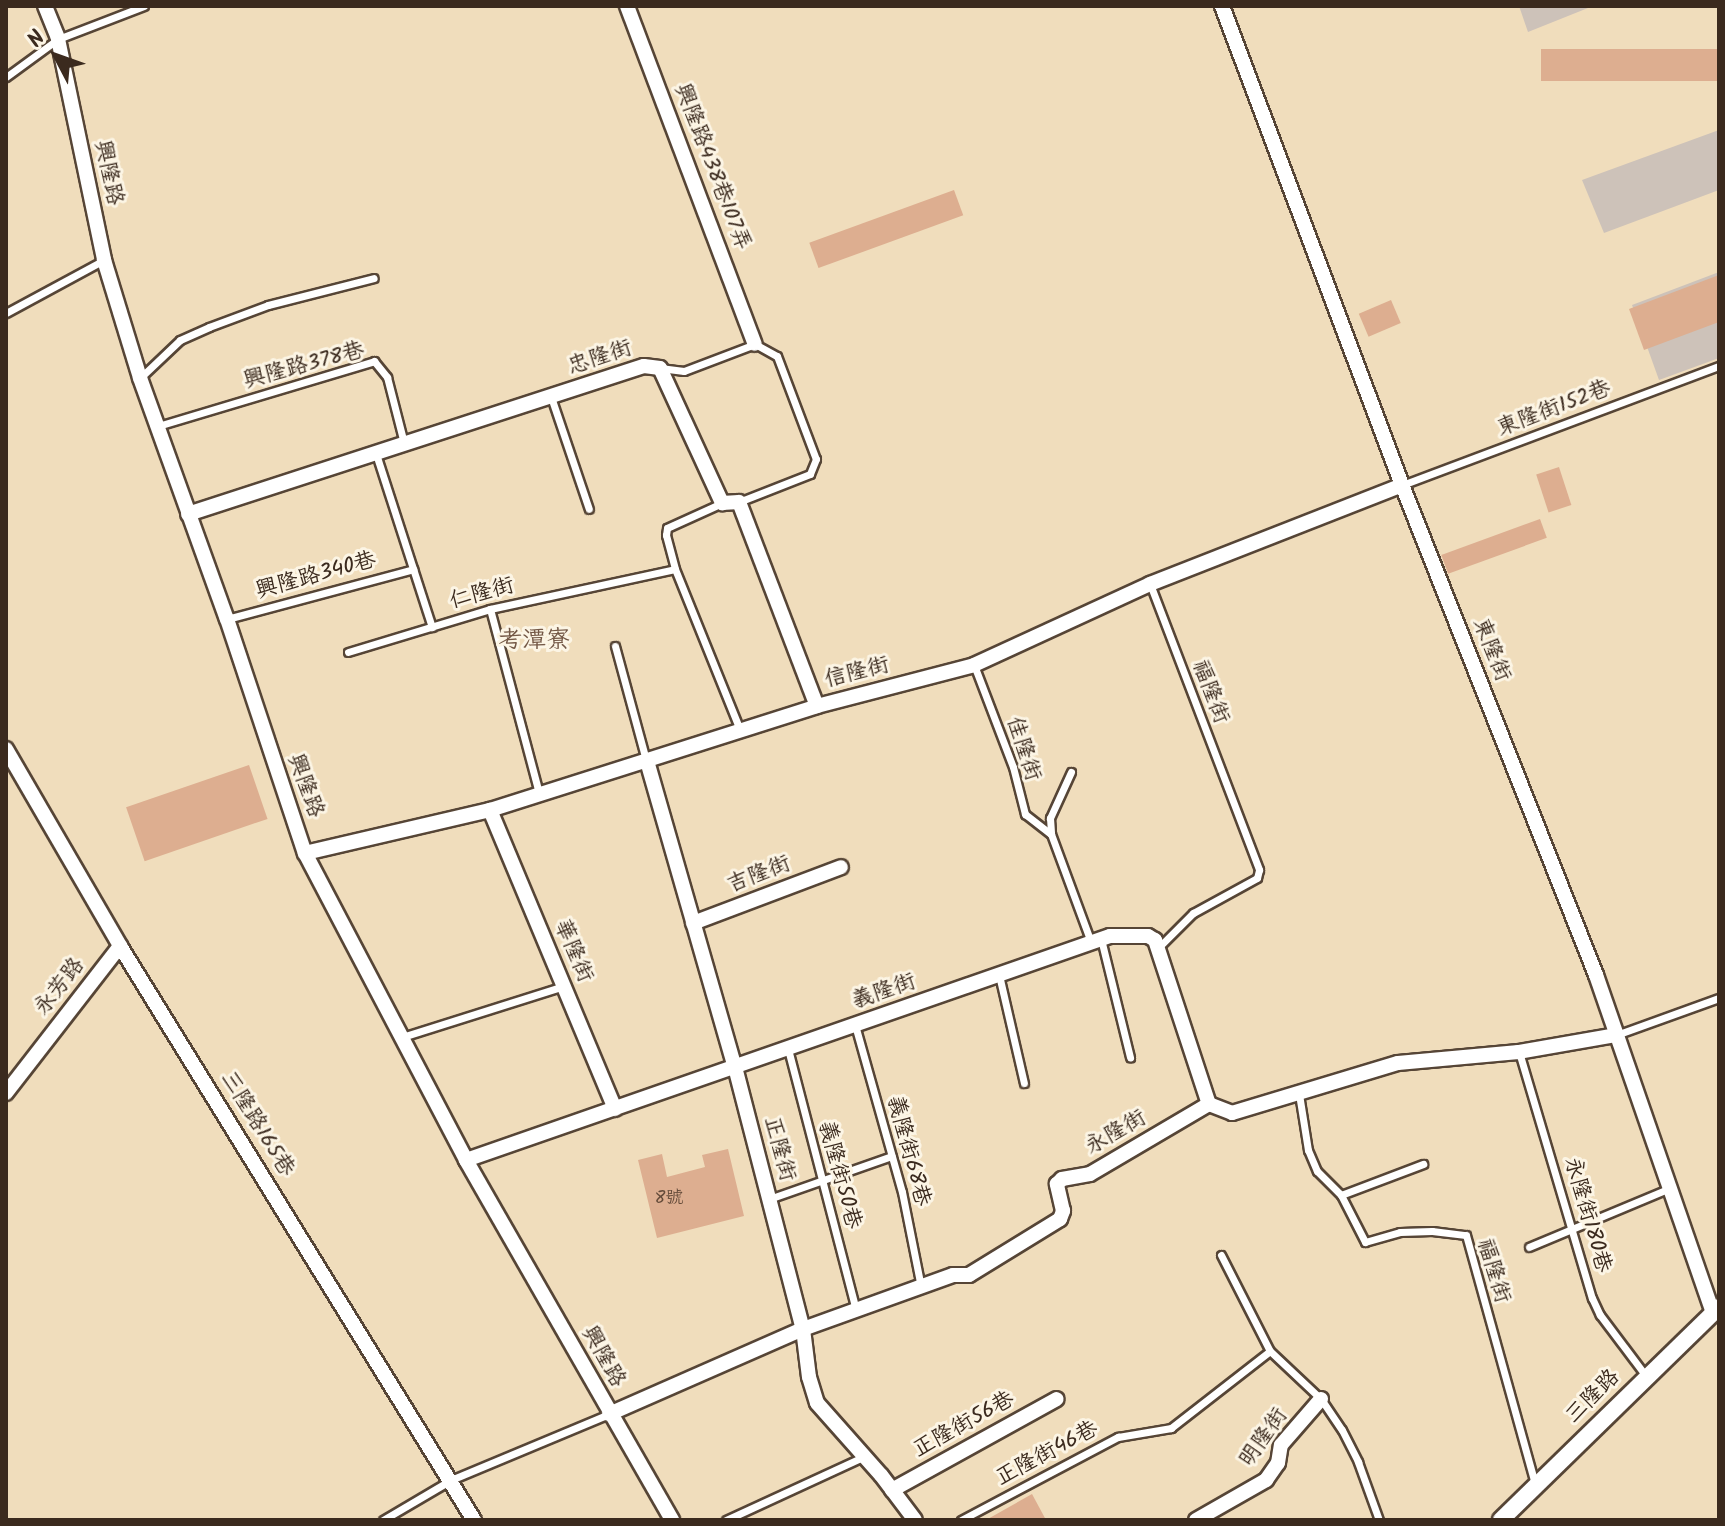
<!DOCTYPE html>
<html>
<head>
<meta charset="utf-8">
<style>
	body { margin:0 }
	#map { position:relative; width:1725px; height:1526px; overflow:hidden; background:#f0ddbc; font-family:Kalam,"LXGW WenKai TC",sans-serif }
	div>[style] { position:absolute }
	.industrial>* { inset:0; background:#cdc2b9 }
	.building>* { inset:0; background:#ddae90; transform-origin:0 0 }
	.roads { filter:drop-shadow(2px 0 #564536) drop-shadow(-2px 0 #564536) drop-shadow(0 2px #564536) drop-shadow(0 -2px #564536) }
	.service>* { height:7px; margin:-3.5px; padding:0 3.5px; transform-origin:3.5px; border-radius:3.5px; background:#fff }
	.minor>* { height:14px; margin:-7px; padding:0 7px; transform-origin:7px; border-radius:7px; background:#fff }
	.tertiary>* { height:16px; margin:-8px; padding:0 8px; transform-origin:8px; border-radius:8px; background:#fff }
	span { translate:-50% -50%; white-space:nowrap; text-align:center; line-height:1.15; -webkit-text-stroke:6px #fcf5e5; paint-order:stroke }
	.number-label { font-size:18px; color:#644b3a }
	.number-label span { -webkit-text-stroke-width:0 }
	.street-label { font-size:22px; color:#3b2a1e }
	.neighbourhood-label { font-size:24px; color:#745846 }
	.frame { position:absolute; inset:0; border:8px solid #3b2a1e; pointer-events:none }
	.north { position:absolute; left:16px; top:16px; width:80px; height:80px; -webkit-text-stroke:6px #fcf5e5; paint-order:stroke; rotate:311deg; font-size:22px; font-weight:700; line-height:32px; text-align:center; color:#3b2a1e }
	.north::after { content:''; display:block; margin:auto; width:28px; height:36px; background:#3b2a1e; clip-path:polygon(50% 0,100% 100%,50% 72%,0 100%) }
</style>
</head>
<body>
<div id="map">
	<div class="industrial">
		<i style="clip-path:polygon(1519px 6px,1593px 6px,1528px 32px)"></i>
		<i style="clip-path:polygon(1719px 130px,1719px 190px,1604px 233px,1582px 180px)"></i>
		<i style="clip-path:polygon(1719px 272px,1719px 358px,1659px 380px,1632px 305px)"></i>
	</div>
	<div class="building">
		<i style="left:1719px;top:49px;width:32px;height:178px;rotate:90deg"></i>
		<i style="left:954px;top:190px;width:27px;height:154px;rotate:70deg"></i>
		<i style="clip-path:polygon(1719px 275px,1719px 322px,1644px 350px,1629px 309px)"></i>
		<i style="left:1391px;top:300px;width:25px;height:35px;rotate:67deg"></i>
		<i style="left:1559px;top:467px;width:40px;height:24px;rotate:72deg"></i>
		<i style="left:1540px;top:519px;width:20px;height:105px;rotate:70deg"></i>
		<i style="left:249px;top:765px;width:57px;height:130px;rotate:71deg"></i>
		<i style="clip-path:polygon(728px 1149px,744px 1216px,657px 1238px,638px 1160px,662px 1154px,667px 1177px,705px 1167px,702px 1155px)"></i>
		<i style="clip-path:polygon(1032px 1494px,1046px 1520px,986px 1520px)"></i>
	</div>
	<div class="roads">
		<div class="service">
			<i style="left:6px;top:77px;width:64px;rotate:-36.2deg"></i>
			<i style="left:58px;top:39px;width:92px;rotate:-21deg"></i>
			<i style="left:6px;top:313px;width:111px;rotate:-28.4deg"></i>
			<i style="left:660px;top:368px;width:24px;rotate:7deg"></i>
			<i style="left:684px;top:371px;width:76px;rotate:-20.8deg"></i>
			<i style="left:755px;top:344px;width:25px;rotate:29deg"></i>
			<i style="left:777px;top:356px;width:110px;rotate:69.3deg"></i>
			<i style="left:816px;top:459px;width:16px;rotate:112deg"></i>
			<i style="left:810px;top:474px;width:76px;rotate:158.5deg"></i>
			<i style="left:140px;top:378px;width:55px;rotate:-43.5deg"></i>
			<i style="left:180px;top:340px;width:32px;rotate:-24deg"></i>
			<i style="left:209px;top:327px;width:63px;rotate:-20.4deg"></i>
			<i style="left:268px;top:305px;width:109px;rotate:-14.3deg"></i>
			<i style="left:551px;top:397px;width:118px;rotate:71.3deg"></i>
			<i style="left:158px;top:426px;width:226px;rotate:-16.7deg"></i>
			<i style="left:374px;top:361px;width:21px;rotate:51deg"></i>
			<i style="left:387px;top:377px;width:68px;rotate:75.6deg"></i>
			<i style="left:376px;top:454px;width:182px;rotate:72.1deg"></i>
			<i style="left:1402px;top:485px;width:339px;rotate:-20.6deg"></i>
			<i style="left:722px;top:503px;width:60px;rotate:155.6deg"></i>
			<i style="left:667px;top:528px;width:7px;rotate:98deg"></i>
			<i style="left:666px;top:535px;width:35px;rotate:75deg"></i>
			<i style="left:675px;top:569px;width:174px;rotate:68deg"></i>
			<i style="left:1150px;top:584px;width:306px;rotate:69.1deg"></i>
			<i style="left:1259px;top:870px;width:8px;rotate:104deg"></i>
			<i style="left:1257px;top:878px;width:73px;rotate:151.3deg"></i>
			<i style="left:1193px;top:913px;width:49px;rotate:135deg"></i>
			<i style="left:490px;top:609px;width:190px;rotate:75.1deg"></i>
			<i style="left:227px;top:619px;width:193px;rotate:-15deg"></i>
			<i style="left:615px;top:646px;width:118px;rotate:74.8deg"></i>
			<i style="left:348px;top:652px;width:148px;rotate:-16.8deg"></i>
			<i style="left:490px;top:609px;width:189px;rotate:-12.2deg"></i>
			<i style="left:974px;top:665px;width:109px;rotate:69.1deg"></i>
			<i style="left:1013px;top:767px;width:49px;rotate:75.7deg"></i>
			<i style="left:1025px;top:814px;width:33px;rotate:38deg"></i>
			<i style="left:1071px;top:772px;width:51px;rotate:114.5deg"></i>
			<i style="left:1050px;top:818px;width:16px;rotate:86deg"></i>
			<i style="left:1051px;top:834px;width:115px;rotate:69.7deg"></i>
			<i style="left:1101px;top:939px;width:122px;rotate:76.2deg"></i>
			<i style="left:999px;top:975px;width:111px;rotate:77deg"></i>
			<i style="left:855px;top:1025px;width:173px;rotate:74.3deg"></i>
			<i style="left:902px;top:1192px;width:97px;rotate:78.7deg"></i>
			<i style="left:1616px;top:1035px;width:109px;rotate:-19.8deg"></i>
			<i style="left:402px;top:1037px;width:170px;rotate:-17.5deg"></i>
			<i style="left:788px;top:1049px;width:270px;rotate:75.4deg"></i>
			<i style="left:1519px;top:1052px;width:257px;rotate:73.5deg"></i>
			<i style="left:1592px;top:1298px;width:19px;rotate:65deg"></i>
			<i style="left:1600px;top:1315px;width:76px;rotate:53deg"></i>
			<i style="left:1299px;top:1094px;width:57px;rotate:80.9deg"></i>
			<i style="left:1308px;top:1150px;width:23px;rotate:67deg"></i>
			<i style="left:1317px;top:1171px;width:34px;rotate:45deg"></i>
			<i style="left:1341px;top:1195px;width:53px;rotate:62.9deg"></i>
			<i style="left:1365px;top:1242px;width:36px;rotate:-16deg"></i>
			<i style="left:1400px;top:1232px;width:32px;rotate:-2deg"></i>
			<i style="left:1432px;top:1231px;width:34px;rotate:7deg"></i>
			<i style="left:1466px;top:1235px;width:257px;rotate:74.5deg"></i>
			<i style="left:1341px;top:1195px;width:88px;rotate:-20.7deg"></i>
			<i style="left:769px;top:1199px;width:130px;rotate:-19.3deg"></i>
			<i style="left:1529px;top:1247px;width:153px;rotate:-22.7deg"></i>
			<i style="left:1221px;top:1255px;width:108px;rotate:63deg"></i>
			<i style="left:1270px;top:1351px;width:70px;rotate:43.3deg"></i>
			<i style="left:1321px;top:1399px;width:37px;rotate:56deg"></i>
			<i style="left:1342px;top:1430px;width:36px;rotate:63deg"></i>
			<i style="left:1358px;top:1462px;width:62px;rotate:70.1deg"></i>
			<i style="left:383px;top:1520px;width:79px;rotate:-30.5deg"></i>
			<i style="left:451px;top:1480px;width:171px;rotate:-22.7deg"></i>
			<i style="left:726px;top:1520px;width:151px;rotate:-24.7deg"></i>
			<i style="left:961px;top:1520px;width:178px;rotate:-27.9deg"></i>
			<i style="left:1118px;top:1437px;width:54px;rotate:-9.6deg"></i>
			<i style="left:1171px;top:1428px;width:125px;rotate:-37.9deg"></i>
		</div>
		<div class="minor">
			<i style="left:45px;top:6px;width:35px;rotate:68deg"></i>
			<i style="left:58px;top:39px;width:226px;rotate:78.2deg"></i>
			<i style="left:104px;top:260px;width:123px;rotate:73deg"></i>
			<i style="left:140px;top:378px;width:256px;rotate:70.2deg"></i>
			<i style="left:227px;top:619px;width:247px;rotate:71.6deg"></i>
			<i style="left:305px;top:853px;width:347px;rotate:62.3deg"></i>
			<i style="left:466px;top:1160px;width:415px;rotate:60.2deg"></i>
			<i style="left:627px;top:6px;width:361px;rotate:69.3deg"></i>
			<i style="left:1222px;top:6px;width:512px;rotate:69.4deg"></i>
			<i style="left:1402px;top:485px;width:527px;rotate:68.4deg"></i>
			<i style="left:1596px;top:975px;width:358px;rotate:70.9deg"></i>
			<i style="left:188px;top:514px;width:479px;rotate:-18deg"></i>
			<i style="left:644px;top:366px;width:16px;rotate:7deg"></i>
			<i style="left:660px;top:368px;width:149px;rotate:65.3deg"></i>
			<i style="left:722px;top:503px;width:17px;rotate:-3deg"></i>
			<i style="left:739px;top:502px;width:218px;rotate:69.1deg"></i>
			<i style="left:6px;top:749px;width:228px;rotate:59.9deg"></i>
			<i style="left:120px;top:946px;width:674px;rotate:58.34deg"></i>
			<i style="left:647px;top:761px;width:318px;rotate:74deg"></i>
			<i style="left:735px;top:1067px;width:271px;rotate:75.5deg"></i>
			<i style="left:803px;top:1329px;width:48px;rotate:82.9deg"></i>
			<i style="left:809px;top:1377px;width:27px;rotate:73deg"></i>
			<i style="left:817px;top:1403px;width:96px;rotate:48.4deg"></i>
			<i style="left:881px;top:1475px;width:56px;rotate:52.9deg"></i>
			<i style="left:490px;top:810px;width:324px;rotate:67.3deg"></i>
			<i style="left:305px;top:853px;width:190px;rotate:-13.1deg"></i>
			<i style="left:490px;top:810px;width:343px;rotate:-17.6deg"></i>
			<i style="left:817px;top:706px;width:162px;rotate:-14.6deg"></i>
			<i style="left:974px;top:665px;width:194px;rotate:-24.7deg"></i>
			<i style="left:1150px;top:584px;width:271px;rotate:-21.4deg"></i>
			<i style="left:693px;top:923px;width:158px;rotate:-20.7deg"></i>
			<i style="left:6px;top:1093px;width:186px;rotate:-52.2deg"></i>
			<i style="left:466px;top:1160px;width:682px;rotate:-19.18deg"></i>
			<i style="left:1110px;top:936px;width:38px"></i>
			<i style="left:1148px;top:936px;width:8px;rotate:30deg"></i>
			<i style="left:1155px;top:940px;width:173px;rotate:71.8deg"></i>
			<i style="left:609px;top:1414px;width:212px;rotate:-23.7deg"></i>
			<i style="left:803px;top:1329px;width:159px;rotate:-19.8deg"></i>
			<i style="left:953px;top:1275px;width:16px"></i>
			<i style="left:969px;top:1275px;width:107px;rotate:-31.6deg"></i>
			<i style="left:1060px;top:1219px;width:9px;rotate:-69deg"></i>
			<i style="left:1063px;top:1211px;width:28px;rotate:-103deg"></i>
			<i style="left:1057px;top:1184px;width:7px;rotate:-45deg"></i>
			<i style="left:1062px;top:1179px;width:28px;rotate:-10deg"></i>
			<i style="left:1090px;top:1174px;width:138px;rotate:-30.5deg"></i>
			<i style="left:1209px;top:1104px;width:25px;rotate:21deg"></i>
			<i style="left:1232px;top:1113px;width:173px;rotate:-16.8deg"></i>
			<i style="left:1398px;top:1063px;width:121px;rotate:-5.2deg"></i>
			<i style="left:1519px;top:1052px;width:98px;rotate:-9.9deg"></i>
			<i style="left:892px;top:1490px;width:188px;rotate:-28.9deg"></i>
			<i style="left:1196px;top:1520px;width:81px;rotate:-29.7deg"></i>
			<i style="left:1266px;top:1480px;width:21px;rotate:-55deg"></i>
			<i style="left:1278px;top:1463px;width:18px;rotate:-81deg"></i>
			<i style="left:1281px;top:1445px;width:61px;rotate:-49deg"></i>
		</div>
		<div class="tertiary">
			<i style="left:1501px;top:1520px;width:305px;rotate:-44.3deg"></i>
		</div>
	</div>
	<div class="number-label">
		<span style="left:669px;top:1199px">8號</span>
	</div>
	<div class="street-label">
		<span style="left:712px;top:167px;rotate:69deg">興隆路438巷107弄</span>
		<span style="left:108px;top:173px;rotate:78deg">興隆路</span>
		<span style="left:600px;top:358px;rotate:-18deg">忠隆街</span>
		<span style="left:304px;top:366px;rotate:-15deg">興隆路378巷</span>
		<span style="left:1554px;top:409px;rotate:-21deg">東隆街152巷</span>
		<span style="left:316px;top:576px;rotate:-15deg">興隆路340巷</span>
		<span style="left:482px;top:594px;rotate:-15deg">仁隆街</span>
		<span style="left:1491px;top:650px;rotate:68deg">東隆街</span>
		<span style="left:857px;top:673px;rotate:-14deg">信隆街</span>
		<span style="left:1210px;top:692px;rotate:69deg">福隆街</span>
		<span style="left:1023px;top:749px;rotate:72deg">佳隆街</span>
		<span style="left:305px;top:786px;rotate:70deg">興隆路</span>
		<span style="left:759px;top:875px;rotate:-21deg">吉隆街</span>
		<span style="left:573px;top:951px;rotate:67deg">華隆街</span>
		<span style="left:60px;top:987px;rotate:-52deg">永芳路</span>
		<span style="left:884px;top:992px;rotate:-19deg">義隆街</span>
		<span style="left:257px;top:1124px;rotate:58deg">三隆路165巷</span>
		<span style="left:1116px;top:1133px;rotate:-30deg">永隆街</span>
		<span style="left:779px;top:1149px;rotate:75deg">正隆街</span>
		<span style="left:908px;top:1151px;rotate:75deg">義隆街68巷</span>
		<span style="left:839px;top:1175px;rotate:75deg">義隆街50巷</span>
		<span style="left:1587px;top:1215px;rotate:74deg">永隆街180巷</span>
		<span style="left:1493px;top:1271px;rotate:73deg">福隆街</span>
		<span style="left:603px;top:1357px;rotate:61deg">興隆路</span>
		<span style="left:1593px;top:1397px;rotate:-45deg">三隆路</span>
		<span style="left:964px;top:1425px;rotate:-29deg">正隆街56巷</span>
		<span style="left:1264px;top:1438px;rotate:-55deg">明隆街</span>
		<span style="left:1047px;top:1454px;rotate:-28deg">正隆街46巷</span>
	</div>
	<div class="neighbourhood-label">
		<span style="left:534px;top:641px">考潭寮</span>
	</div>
	<div class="frame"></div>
	<div class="north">N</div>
</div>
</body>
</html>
